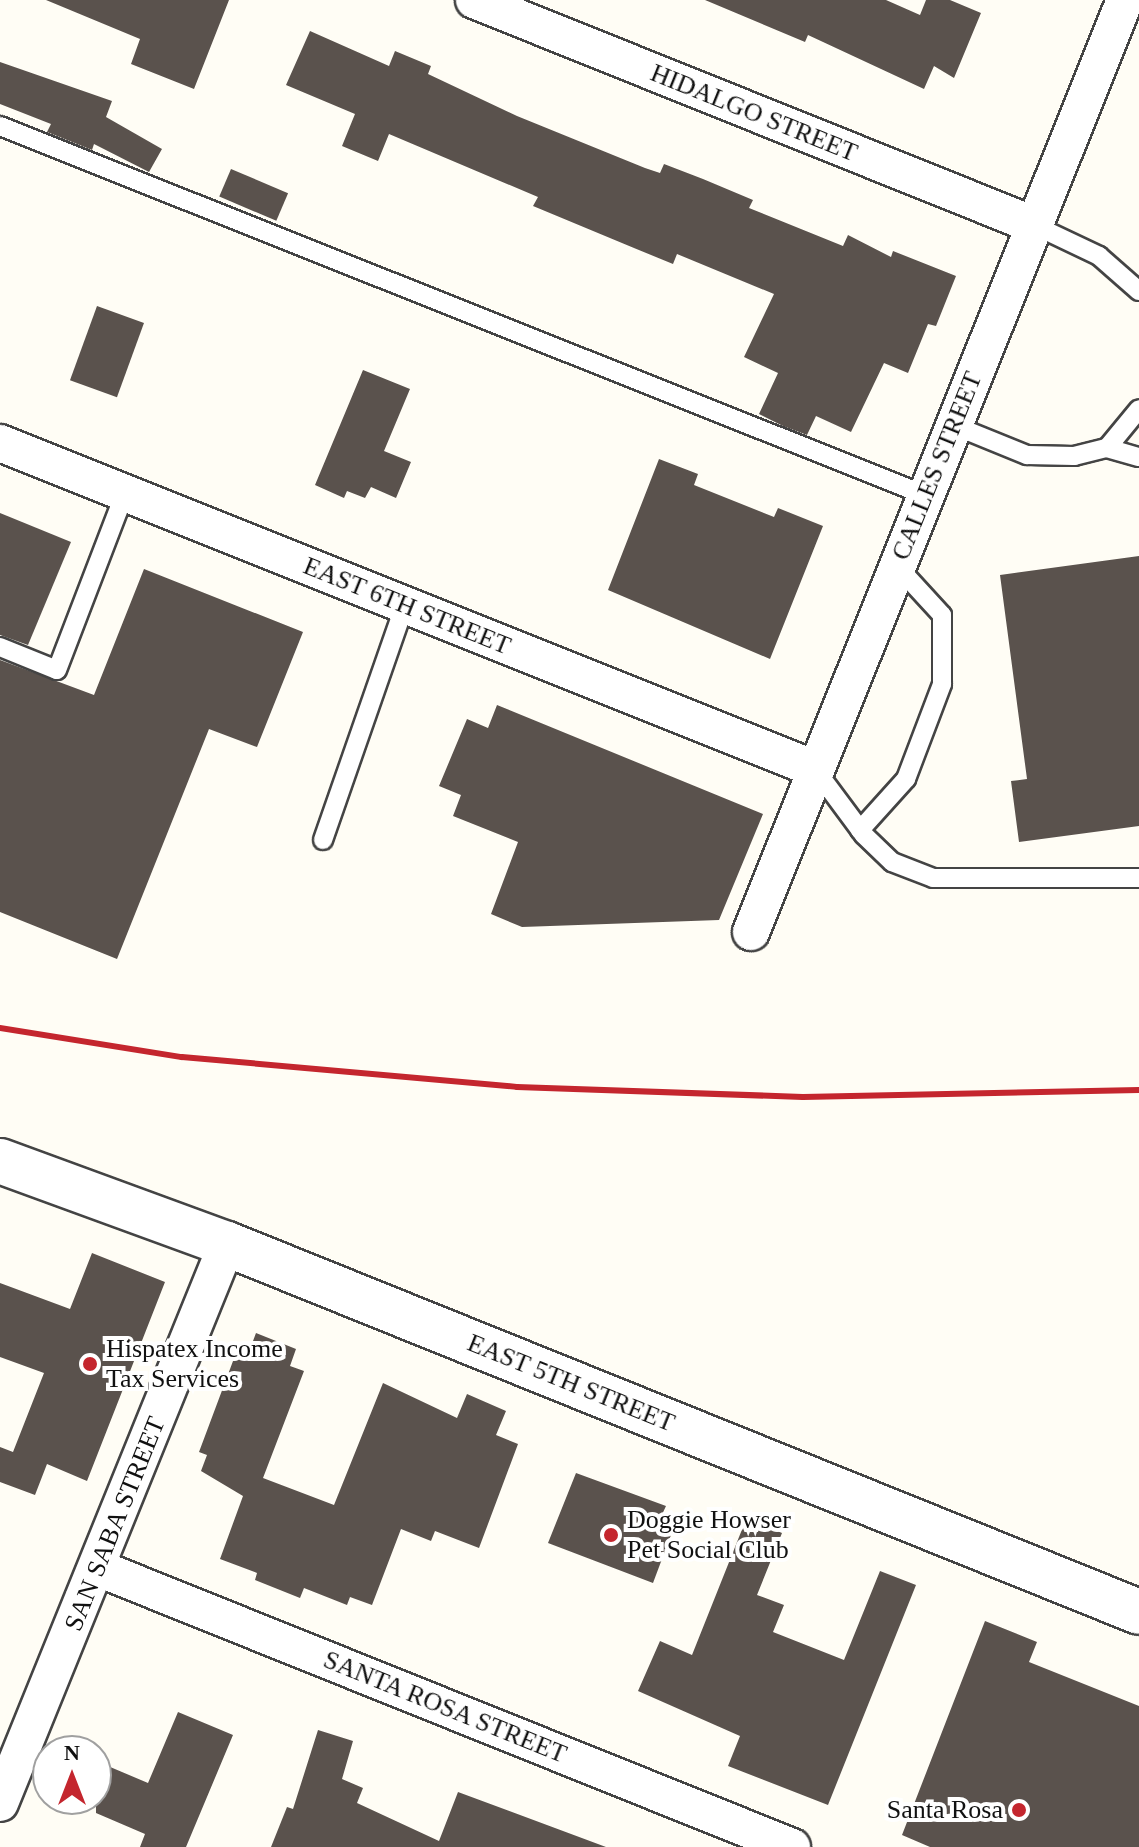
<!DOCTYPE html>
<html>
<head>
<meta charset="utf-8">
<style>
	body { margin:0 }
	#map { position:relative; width:1139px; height:1847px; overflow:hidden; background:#fffdf5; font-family:"Times New Roman",serif }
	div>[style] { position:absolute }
	.building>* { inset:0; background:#5a524d; transform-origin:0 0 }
	.roads { filter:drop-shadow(2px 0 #444) drop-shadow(-2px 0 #444) drop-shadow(0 2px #444) drop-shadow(0 -2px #444) }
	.service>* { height:18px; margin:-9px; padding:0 9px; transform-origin:9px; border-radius:9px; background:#fff }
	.minor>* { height:36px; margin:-18px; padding:0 18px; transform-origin:18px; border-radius:18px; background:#fff }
	.tertiary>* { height:44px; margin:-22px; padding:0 22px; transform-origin:22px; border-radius:22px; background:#fff }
	.rail>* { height:6px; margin:-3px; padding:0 3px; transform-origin:3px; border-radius:3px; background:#c4262e }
	.dots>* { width:22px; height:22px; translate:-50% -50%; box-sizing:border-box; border:4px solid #fff; border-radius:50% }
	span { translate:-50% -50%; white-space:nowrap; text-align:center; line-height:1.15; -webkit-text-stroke:8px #fff; paint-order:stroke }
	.street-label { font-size:26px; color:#111 }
	.poi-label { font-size:26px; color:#111 }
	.left { translate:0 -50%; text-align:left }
	.right { translate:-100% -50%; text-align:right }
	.north { position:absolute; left:32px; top:1735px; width:80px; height:80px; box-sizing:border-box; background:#fff; border:2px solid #a0a0a0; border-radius:50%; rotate:0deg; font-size:22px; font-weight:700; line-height:32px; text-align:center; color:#111 }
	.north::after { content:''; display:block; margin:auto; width:28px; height:36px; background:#c4262e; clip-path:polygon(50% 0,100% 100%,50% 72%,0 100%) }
</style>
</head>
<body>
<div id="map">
	<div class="building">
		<i style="clip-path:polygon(46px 0,229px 0,194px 89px,131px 64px,140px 39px)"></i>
		<i style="clip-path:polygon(705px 0,886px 0,920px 15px,926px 0,950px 0,981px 13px,954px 78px,934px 66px,924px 89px,808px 35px,805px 42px)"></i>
		<i style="clip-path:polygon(310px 31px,389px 66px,395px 51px,431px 66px,428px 74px,517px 116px,645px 168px,660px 173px,664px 164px,703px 179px,753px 200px,749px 208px,843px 246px,848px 235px,891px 257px,893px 251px,956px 276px,936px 326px,928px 324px,908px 373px,884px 363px,851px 432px,816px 416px,807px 435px,783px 426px,759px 414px,778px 373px,744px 357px,774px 294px,677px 254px,673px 264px,634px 248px,533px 206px,538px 197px,389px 134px,378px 161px,342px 146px,355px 114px,286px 85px)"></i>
		<i style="clip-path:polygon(0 62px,112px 101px,106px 117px,162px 149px,149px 172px,94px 144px,92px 150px,47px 132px,51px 124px,0 104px)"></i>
		<i style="left:231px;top:169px;width:62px;height:30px;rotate:23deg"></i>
		<i style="left:97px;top:306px;width:50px;height:79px;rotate:20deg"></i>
		<i style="clip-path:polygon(363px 370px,410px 389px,384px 451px,411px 462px,396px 498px,371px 487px,365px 498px,347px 491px,344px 498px,315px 485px)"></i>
		<i style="clip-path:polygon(659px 459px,698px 474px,694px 485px,774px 517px,778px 508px,823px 526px,770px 659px,608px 590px)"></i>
		<i style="clip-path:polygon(0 513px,71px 542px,28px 645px,0 635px)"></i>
		<i style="clip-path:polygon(1139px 556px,1139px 826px,1019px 842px,1011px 781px,1027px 779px,1000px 575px)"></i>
		<i style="clip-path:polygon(144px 569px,303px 632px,257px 747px,209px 729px,117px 959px,0 912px,0 660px,94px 695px)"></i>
		<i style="clip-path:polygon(497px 705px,763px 814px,719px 920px,522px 927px,491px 914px,518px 842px,453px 816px,461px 795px,439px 786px,467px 719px,488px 728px)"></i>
		<i style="clip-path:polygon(92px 1253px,165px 1282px,87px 1481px,47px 1464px,35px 1495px,0 1482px,0 1447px,13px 1452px,44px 1373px,0 1357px,0 1283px,70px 1309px)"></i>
		<i style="clip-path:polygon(256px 1333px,296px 1349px,290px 1366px,304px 1371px,263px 1478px,334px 1505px,383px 1383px,457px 1418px,467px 1394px,506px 1411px,496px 1435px,518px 1444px,479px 1548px,435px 1531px,431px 1541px,401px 1529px,372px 1605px,350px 1597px,347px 1605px,304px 1588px,300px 1598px,255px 1580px,257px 1573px,220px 1559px,243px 1496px,201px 1471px,207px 1455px,199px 1452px,239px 1345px,250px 1349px)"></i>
		<i style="clip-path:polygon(576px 1473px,666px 1506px,659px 1521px,674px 1527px,653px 1583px,548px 1543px)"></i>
		<i style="clip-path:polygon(755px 1522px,782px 1533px,757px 1595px,784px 1605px,773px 1632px,844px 1660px,880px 1571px,916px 1585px,828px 1805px,728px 1766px,740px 1736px,638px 1691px,660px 1641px,692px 1655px,743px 1527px,751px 1531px)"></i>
		<i style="clip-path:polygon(985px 1621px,1037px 1642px,1029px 1662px,1139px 1706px,1139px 1847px,930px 1847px,902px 1835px)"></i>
		<i style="clip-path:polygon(178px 1712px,233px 1735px,186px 1847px,140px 1847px,145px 1834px,96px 1813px,96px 1761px,148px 1783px)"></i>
		<i style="clip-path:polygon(318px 1730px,353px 1741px,342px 1779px,363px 1788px,357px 1803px,439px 1841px,458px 1792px,606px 1847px,271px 1847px,287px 1807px,293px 1809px)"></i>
	</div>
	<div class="roads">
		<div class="service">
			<i style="left:0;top:126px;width:996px;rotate:21.75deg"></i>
			<i style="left:1034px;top:225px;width:72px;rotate:25.5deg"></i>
			<i style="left:1099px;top:256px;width:53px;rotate:41.2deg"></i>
			<i style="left:953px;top:425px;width:80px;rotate:22.1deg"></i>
			<i style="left:1027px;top:455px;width:47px;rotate:1.2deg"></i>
			<i style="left:1074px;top:456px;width:34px;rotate:-14deg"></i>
			<i style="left:1107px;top:448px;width:50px;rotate:-50.6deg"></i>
			<i style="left:1107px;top:448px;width:33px;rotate:16deg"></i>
			<i style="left:0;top:647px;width:61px;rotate:22deg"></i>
			<i style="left:57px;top:670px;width:190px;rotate:-69deg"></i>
			<i style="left:815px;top:769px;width:82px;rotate:53.4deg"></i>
			<i style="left:864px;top:835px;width:39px;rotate:44deg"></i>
			<i style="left:892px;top:862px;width:44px;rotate:21.3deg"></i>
			<i style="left:933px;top:878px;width:206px"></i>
			<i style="left:860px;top:830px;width:69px;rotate:-48deg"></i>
			<i style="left:906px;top:779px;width:102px;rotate:-69.2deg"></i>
			<i style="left:942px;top:684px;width:69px;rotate:-90deg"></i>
			<i style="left:942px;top:615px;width:67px;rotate:-132.6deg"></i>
			<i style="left:323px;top:840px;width:249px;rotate:-70.8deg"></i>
		</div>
		<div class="minor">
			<i style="left:474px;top:0;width:604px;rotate:21.89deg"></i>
			<i style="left:0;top:443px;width:878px;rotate:21.8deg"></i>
			<i style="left:751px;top:932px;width:1004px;rotate:-68.14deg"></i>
			<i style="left:98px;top:1568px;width:748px;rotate:21.9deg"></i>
			<i style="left:0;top:1803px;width:603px;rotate:-67.9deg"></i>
		</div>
		<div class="tertiary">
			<i style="left:0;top:1161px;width:242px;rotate:20.1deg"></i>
			<i style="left:227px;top:1244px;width:983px;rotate:21.97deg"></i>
		</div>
	</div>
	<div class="rail">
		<i style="left:0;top:1028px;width:184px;rotate:9.1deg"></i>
		<i style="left:182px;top:1057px;width:336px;rotate:5.1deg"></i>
		<i style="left:517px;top:1087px;width:286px;rotate:2deg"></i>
		<i style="left:803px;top:1097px;width:336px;rotate:-1.2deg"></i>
	</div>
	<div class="dots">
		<i style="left:90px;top:1364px;background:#c4262e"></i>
		<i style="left:611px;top:1535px;background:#c4262e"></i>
		<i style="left:1019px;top:1810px;background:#c4262e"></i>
	</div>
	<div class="street-label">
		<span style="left:754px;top:113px;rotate:22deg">HIDALGO STREET</span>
		<span style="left:937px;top:466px;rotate:-68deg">CALLES STREET</span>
		<span style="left:407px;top:606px;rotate:22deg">EAST 6TH STREET</span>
		<span style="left:571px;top:1383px;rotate:22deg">EAST 5TH STREET</span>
		<span style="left:115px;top:1524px;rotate:-68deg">SAN SABA STREET</span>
		<span style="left:445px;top:1707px;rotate:22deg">SANTA ROSA STREET</span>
	</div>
	<div class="poi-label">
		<span class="left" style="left:106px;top:1364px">Hispatex Income<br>Tax Services</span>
		<span class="left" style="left:627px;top:1535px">Doggie Howser<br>Pet Social Club</span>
		<span class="right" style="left:1003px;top:1810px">Santa Rosa</span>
	</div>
	<div class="north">N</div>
</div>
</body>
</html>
